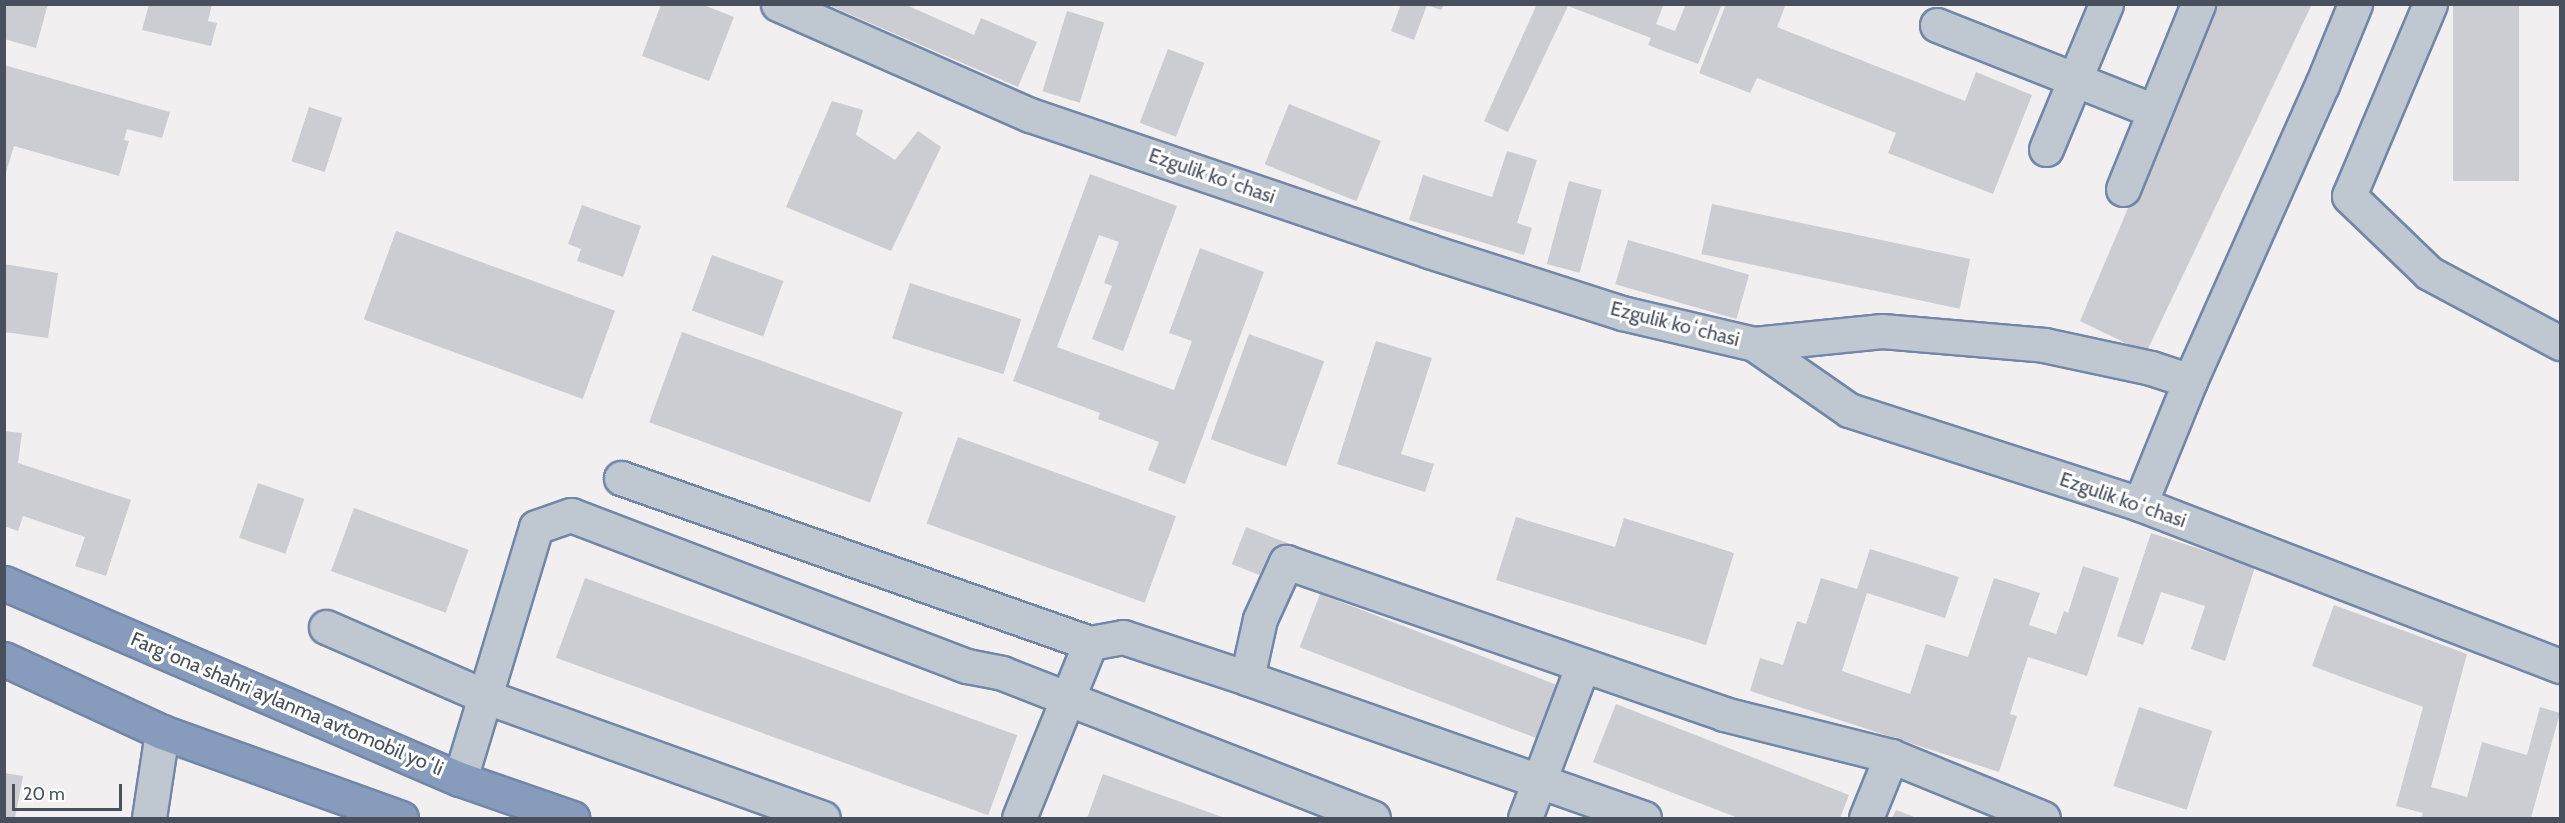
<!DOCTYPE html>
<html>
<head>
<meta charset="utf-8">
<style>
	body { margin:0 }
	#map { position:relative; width:2565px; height:823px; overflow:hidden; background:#f1efef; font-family:Cabin,sans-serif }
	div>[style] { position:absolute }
	.building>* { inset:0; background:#cccdd3; transform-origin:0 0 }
	.roads { filter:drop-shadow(2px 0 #7287a8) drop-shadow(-2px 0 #7287a8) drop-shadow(0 2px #7287a8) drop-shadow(0 -2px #7287a8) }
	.minor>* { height:33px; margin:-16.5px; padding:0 16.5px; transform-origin:16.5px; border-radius:16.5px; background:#bfc7d0 }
	.highway>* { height:33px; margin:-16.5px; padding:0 16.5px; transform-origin:16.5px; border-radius:16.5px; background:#879cbd }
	span { translate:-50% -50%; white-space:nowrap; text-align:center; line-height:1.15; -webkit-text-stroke:6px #fff; paint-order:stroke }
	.street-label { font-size:20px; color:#47505c }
	.frame { position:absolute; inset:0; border:6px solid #47505c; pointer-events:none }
	.scale { position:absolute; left:12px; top:784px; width:110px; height:27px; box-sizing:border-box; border:3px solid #47505c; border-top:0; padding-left:8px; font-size:18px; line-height:21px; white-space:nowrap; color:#47505c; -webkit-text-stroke:4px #fff; paint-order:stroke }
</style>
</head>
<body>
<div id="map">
	<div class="building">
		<i style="clip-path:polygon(4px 4px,48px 4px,36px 48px,4px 39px)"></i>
		<i style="clip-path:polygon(149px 4px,212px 4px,208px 21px,217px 23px,211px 46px,142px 30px)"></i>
		<i style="clip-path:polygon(661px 4px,701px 4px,734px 17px,709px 81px,642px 56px)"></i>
		<i style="clip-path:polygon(826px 4px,904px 4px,974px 35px,981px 18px,1037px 42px,1018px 87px)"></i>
		<i style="clip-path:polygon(1401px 4px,1428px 4px,1444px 5px,1441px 10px,1427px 5px,1414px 40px,1391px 31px)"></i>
		<i style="clip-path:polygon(1537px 4px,1664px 4px,1656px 24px,1675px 31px,1686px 4px,1722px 4px,1698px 64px,1648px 45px,1651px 38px,1568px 6px,1508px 132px,1484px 121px)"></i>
		<i style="clip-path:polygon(1726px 4px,1786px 4px,1777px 27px,1965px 101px,1976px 72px,2032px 95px,1993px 194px,1888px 153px,1896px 133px,1757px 78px,1750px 93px,1699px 73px)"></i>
		<i style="clip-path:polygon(2215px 4px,2312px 4px,2146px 353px,2080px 321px)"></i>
		<i style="left:2453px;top:4px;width:66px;height:177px"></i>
		<i style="left:1067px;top:11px;width:39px;height:84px;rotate:17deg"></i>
		<i style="left:1168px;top:49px;width:39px;height:79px;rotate:21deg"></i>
		<i style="clip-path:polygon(4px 65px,170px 112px,162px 138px,127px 129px,124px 140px,129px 141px,119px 176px,14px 146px,4px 179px)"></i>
		<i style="clip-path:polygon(832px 101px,863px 110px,856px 135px,895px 160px,918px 131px,941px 147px,891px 251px,786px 207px)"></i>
		<i style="left:1289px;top:104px;width:99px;height:65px;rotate:22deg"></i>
		<i style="left:309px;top:107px;width:35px;height:57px;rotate:18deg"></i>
		<i style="clip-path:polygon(1507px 151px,1537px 160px,1517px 223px,1532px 228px,1524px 255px,1409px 220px,1423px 175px,1492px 197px)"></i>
		<i style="clip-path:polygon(1090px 174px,1177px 206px,1123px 351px,1092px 339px,1112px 286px,1104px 283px,1119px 242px,1099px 235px,1057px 347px,1174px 390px,1192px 341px,1169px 333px,1200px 248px,1264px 272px,1185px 484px,1148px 470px,1159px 442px,1098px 419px,1100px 413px,1013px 381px)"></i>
		<i style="left:1569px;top:181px;width:34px;height:86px;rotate:15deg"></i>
		<i style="left:1712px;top:204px;width:264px;height:51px;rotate:12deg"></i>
		<i style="clip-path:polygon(582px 205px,641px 226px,623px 277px,577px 261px,581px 249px,568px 244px)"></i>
		<i style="left:396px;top:231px;width:233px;height:94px;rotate:20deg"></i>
		<i style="left:1628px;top:240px;width:126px;height:46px;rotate:16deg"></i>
		<i style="left:712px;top:255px;width:76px;height:59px;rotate:20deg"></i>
		<i style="clip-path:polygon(4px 264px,58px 273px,48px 338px,4px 332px)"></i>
		<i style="left:910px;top:283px;width:117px;height:58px;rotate:18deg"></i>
		<i style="left:682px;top:332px;width:235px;height:96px;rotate:20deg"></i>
		<i style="left:1249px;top:334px;width:80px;height:112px;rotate:20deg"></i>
		<i style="clip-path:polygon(1376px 341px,1432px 358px,1401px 454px,1434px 464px,1425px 492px,1337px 464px)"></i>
		<i style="clip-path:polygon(4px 431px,22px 433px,18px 463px,131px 500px,106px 576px,75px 566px,85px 537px,23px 516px,18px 531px,4px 526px)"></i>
		<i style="left:958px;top:437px;width:232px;height:92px;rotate:20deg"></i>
		<i style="left:258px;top:483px;width:49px;height:58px;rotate:19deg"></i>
		<i style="left:354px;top:508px;width:122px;height:67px;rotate:20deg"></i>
		<i style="clip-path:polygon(1516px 517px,1615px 547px,1624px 518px,1734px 553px,1706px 645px,1496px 580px)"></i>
		<i style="left:1246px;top:527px;width:45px;height:40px;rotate:21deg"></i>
		<i style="clip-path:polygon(2151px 533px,2255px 567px,2225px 661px,2191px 649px,2205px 606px,2161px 592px,2143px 645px,2117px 636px)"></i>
		<i style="clip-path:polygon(1870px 549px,1959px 577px,1945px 618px,1867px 593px,1842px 671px,1910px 694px,1926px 644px,1968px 657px,1994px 578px,2040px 593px,2029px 625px,2056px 634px,2064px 611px,2068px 613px,2083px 566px,2119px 578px,2087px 676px,2028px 657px,2010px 714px,2017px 716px,1999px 772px,1750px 691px,1760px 658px,1783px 665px,1797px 621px,1806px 624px,1821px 578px,1857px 589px)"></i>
		<i style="left:585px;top:578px;width:460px;height:85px;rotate:20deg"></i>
		<i style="left:1320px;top:594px;width:256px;height:57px;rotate:21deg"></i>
		<i style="clip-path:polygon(2334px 605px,2467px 654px,2431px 787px,2467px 797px,2482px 742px,2527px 755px,2540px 707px,2560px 713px,2531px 818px,2421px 818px,2423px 813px,2396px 806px,2423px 707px,2312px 666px)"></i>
		<i style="clip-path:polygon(1616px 704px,1849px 795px,1840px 818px,1738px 818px,1593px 762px)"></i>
		<i style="left:2139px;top:707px;width:77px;height:83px;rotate:18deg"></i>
		<i style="clip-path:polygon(4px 773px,23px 776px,15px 818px,4px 818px)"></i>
		<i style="clip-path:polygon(1103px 774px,1225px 818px,1087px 818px)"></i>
		<i style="clip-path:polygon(1896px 810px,1917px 818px,1892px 818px)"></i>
	</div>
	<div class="roads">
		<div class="minor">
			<i style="left:778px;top:4px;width:275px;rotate:23.8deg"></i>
			<i style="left:1030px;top:115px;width:422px;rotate:18.8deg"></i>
			<i style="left:1429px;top:251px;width:203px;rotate:17.8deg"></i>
			<i style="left:1622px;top:313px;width:136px;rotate:13.2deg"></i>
			<i style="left:1754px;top:344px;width:116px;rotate:34.8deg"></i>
			<i style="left:1849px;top:410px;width:306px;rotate:17.9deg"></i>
			<i style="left:2140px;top:504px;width:450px;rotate:21.1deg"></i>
			<i style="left:2430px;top:4px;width:208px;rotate:112.9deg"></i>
			<i style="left:2349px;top:196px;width:111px;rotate:43.9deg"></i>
			<i style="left:2429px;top:273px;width:149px;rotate:28.1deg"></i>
			<i style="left:1937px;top:25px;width:233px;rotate:21.6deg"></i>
			<i style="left:2046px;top:149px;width:157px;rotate:-67.5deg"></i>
			<i style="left:2123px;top:189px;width:200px;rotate:-67.9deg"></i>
			<i style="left:1754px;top:344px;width:129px;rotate:-5.8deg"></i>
			<i style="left:1882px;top:331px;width:163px;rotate:4.9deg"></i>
			<i style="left:2044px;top:345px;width:109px;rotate:12.1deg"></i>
			<i style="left:2151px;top:368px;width:41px;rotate:18.4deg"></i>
			<i style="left:621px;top:478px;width:497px;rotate:19.4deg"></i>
			<i style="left:2140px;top:504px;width:133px;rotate:-67.9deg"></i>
			<i style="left:2190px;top:381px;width:324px;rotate:-66deg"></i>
			<i style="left:2322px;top:85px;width:87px;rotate:-67.8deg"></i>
			<i style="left:326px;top:627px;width:172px;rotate:23.6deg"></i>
			<i style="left:484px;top:696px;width:360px;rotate:19.8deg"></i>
			<i style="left:460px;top:779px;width:263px;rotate:-73.2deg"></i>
			<i style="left:536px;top:527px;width:37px;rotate:-19deg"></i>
			<i style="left:571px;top:515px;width:424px;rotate:20.9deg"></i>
			<i style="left:967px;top:666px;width:36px;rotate:11deg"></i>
			<i style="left:1002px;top:673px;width:398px;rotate:21.3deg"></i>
			<i style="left:149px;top:818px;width:87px;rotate:-81.4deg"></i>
			<i style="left:1019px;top:818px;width:189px;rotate:-67.9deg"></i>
			<i style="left:1090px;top:643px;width:34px;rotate:-10deg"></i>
			<i style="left:1123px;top:637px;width:131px;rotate:18.3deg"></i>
			<i style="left:1525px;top:818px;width:161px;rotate:-69.3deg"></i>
			<i style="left:1644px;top:818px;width:421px;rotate:-160.6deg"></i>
			<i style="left:1247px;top:678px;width:60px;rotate:-77.6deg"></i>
			<i style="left:1260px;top:619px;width:63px;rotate:-65.5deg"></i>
			<i style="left:1286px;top:562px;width:464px;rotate:19.1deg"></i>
			<i style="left:1724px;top:714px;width:172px;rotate:14.1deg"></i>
			<i style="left:1891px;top:756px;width:164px;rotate:22.2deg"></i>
			<i style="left:1866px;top:818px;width:67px;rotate:-68deg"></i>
		</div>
		<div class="highway">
			<i style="left:4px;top:583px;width:496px;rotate:23.3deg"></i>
			<i style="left:460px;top:779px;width:119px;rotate:19.2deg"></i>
			<i style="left:4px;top:659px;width:174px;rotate:24.8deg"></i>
			<i style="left:162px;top:732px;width:254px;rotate:19.8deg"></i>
		</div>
	</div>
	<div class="street-label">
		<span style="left:1212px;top:176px;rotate:19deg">Ezgulik koʻchasi</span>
		<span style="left:1675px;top:324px;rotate:14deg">Ezgulik koʻchasi</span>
		<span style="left:2123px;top:500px;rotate:19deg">Ezgulik koʻchasi</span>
		<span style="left:287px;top:704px;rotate:23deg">Fargʻona shahri aylanma avtomobil yoʻli</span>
	</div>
	<div class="frame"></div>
	<div class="scale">20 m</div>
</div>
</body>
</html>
